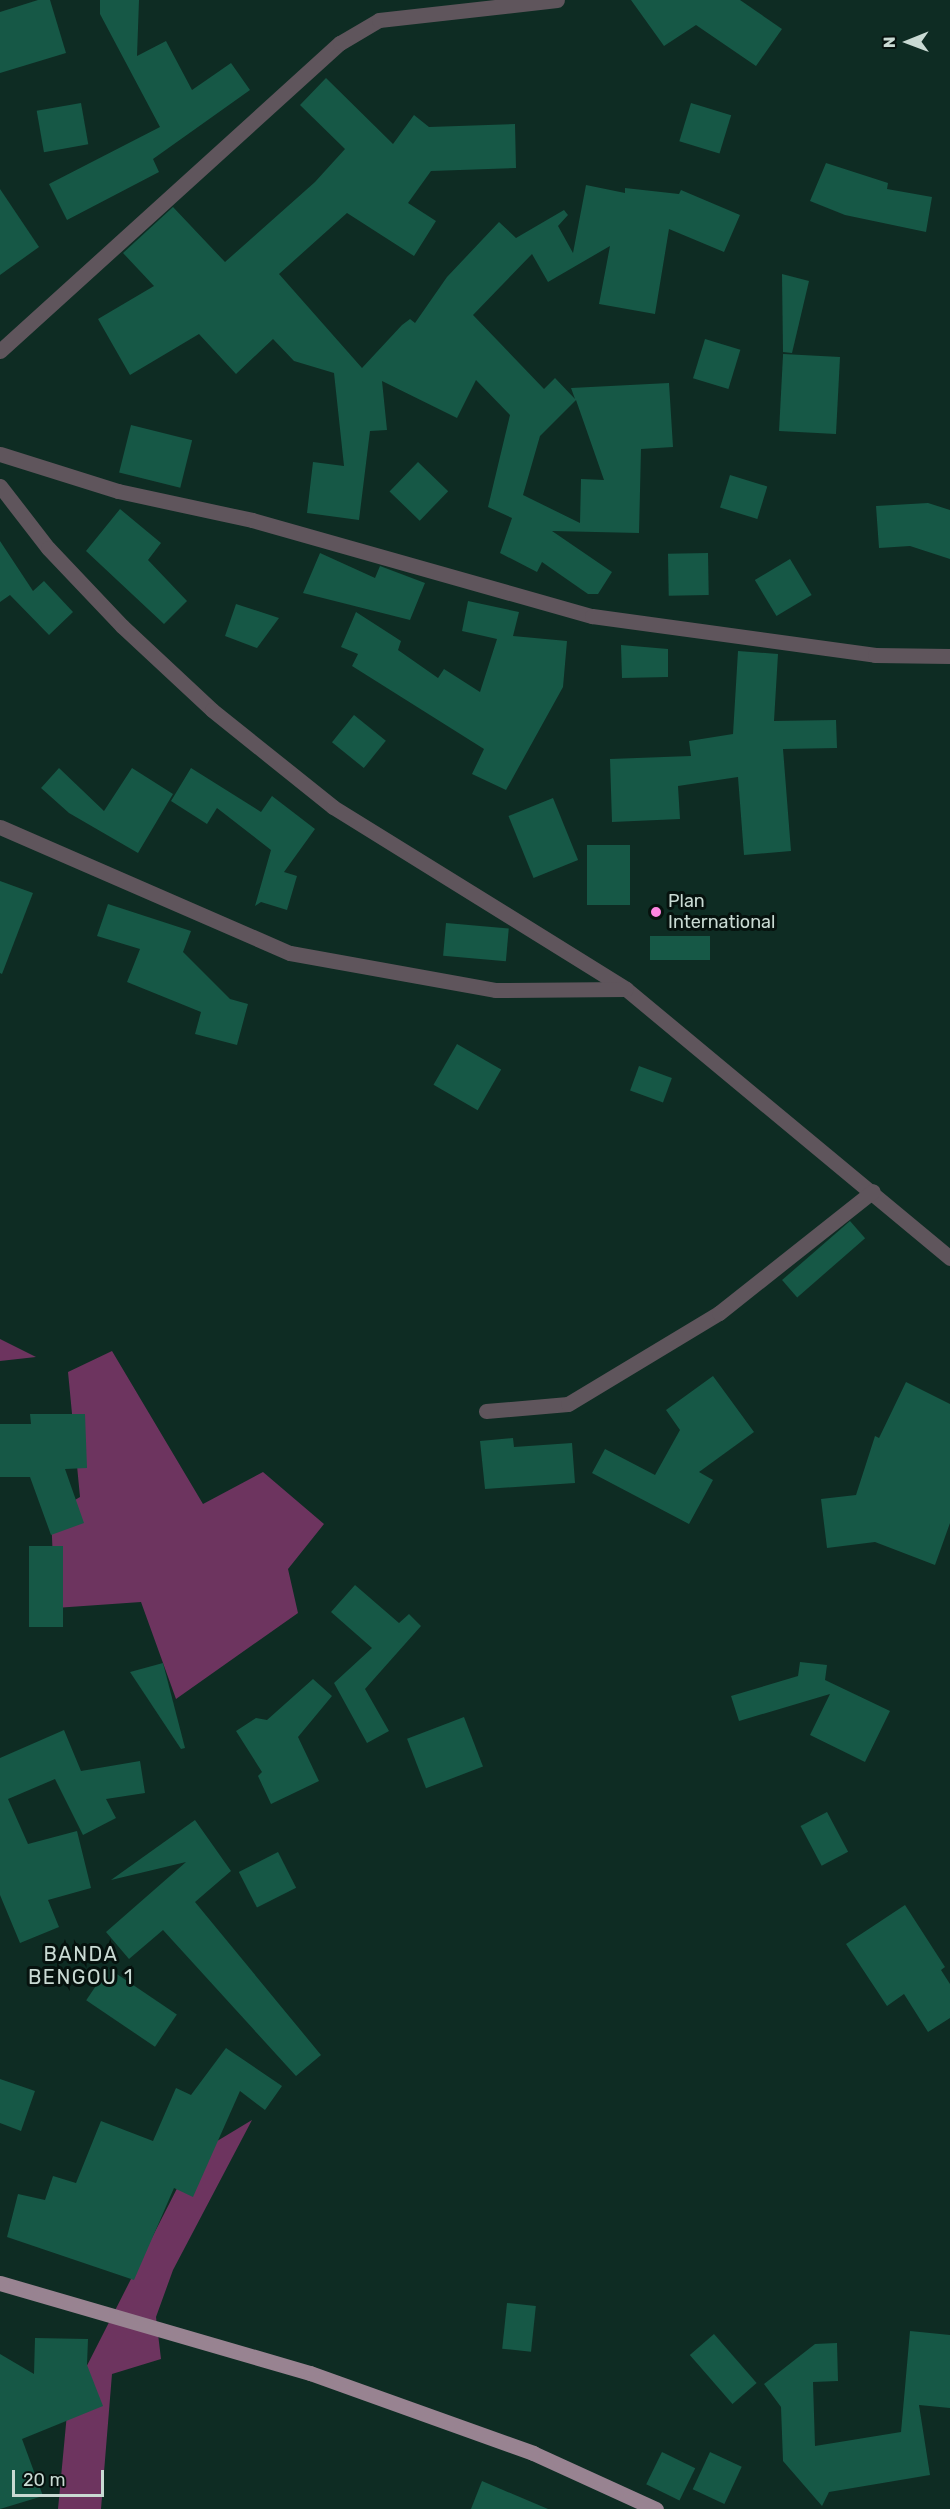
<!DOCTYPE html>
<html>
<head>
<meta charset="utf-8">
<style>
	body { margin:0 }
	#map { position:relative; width:950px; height:2509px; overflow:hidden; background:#0e2c23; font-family:Rubik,sans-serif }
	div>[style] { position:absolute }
	.green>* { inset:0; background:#6d345f }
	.building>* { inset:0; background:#165846; transform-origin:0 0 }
	.street>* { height:15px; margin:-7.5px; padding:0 7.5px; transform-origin:7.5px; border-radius:7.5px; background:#5f555c }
	.primary>* { height:15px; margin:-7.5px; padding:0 7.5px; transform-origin:7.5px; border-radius:7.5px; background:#988391 }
	.dots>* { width:16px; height:16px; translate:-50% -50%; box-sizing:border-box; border:3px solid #06120e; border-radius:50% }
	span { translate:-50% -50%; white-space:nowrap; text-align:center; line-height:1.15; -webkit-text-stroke:6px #06120e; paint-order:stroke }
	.poi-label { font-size:18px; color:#c9dad3 }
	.left { translate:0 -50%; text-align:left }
	.neighbourhood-label { font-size:20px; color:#c9dad3; letter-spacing:1.5px }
	.north { position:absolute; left:878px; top:12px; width:60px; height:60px; -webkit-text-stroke:4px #06120e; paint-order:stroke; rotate:269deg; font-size:16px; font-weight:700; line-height:24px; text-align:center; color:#c9dad3 }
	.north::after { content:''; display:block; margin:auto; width:21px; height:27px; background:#c9dad3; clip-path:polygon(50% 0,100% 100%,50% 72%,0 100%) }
	.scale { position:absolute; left:12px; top:2470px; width:92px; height:27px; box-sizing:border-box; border:3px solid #c9dad3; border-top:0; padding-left:8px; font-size:18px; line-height:21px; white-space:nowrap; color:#c9dad3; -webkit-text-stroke:4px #06120e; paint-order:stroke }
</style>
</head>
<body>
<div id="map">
	<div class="green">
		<i style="clip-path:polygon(0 1339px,36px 1357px,0 1361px)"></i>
		<i style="clip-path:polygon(112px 1351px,203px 1504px,263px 1472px,324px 1524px,288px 1569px,298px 1613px,176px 1699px,141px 1602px,55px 1608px,51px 1514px,80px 1497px,68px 1372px)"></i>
		<i style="clip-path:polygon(252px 2120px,173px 2270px,156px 2317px,161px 2359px,112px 2374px,101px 2509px,58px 2509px,68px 2403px,194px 2155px)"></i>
	</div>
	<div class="building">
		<i style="clip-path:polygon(38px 0,50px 0,66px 53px,0 73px,0 12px)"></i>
		<i style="clip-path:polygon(100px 0,139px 0,137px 56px,166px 41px,192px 90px,231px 63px,250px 90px,153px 159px,159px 172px,67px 220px,49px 184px,160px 127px,100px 14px)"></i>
		<i style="clip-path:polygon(631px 0,740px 0,782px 29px,756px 66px,696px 25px,664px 46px)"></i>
		<i style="clip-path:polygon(evenodd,326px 78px,393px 144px,414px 115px,429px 127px,515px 124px,516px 168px,431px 171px,408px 203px,436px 221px,414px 256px,347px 213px,279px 274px,362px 368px,402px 325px,410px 319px,415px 323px,447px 277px,499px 222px,516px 238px,564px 210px,568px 215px,558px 226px,573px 253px,586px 185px,625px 193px,625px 188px,679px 194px,681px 190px,740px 215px,724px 252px,669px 229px,655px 314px,599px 304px,610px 246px,548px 282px,532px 254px,473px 315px,544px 389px,555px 378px,575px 399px,571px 388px,669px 383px,673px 447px,641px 449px,639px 533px,552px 531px,612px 572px,598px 594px,588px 594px,542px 562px,537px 572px,500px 553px,512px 518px,488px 507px,510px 415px,476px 380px,457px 418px,382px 381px,387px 430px,370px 431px,359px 520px,307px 513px,313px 462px,344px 466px,334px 373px,294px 361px,273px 339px,236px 374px,199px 334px,130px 375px,98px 319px,154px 286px,123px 253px,173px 207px,225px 262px,315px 182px,345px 149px,300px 105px,326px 78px,576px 400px,604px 480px,581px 479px,580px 523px,523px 495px,540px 436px,576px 400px)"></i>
		<i style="left:81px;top:103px;width:42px;height:45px;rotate:80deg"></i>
		<i style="left:691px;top:103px;width:42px;height:40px;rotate:17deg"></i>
		<i style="clip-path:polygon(826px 163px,888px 183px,887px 189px,932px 197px,926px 232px,845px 215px,810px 201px)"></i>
		<i style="clip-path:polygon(0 189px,39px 247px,0 275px)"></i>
		<i style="clip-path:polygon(782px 274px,809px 281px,792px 353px,783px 352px)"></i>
		<i style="left:705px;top:339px;width:37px;height:41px;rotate:17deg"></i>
		<i style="left:840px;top:357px;width:77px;height:57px;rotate:93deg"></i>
		<i style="left:131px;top:425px;width:63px;height:49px;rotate:14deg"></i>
		<i style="left:418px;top:462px;width:42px;height:41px;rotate:44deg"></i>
		<i style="left:730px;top:475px;width:39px;height:34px;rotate:17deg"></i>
		<i style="clip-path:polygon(928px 503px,950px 510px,950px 559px,910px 546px,879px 548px,876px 506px)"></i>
		<i style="clip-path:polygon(120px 509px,161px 543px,148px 560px,187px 601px,164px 624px,86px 551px)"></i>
		<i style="clip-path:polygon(0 541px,33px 591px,44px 581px,73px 612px,49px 635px,10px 595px,0 602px)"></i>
		<i style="clip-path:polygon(320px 553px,375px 578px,380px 566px,425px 583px,410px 620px,303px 593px)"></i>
		<i style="left:708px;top:553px;width:42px;height:40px;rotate:89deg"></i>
		<i style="left:790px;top:559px;width:42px;height:41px;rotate:59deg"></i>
		<i style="clip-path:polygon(468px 601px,519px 612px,513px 636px,567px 641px,563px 687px,506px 790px,472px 774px,484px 749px,352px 666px,358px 654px,341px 647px,356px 612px,401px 641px,398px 650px,438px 678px,444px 669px,480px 692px,497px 639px,462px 631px)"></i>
		<i style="clip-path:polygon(236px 604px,279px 618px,257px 648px,225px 636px)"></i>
		<i style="clip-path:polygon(621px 645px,668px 649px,668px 677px,622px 678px)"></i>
		<i style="clip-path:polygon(738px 651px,778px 654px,774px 721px,836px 720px,837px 748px,783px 749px,791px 851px,744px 855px,738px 777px,678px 786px,680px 819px,612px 822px,610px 759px,691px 756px,689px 741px,733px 734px)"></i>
		<i style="left:354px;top:715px;width:41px;height:35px;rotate:39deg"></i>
		<i style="clip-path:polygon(59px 768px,104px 811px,132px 768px,173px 794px,138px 853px,69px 813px,41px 788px)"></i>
		<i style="clip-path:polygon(191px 768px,261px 812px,272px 796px,315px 829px,284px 872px,297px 876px,287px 910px,261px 902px,255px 906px,271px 850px,217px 808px,207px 824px,171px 801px)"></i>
		<i style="left:553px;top:798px;width:67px;height:48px;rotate:68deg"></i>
		<i style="left:587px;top:845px;width:43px;height:60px"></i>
		<i style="clip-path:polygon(0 881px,33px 893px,2px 974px,0 973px)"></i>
		<i style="clip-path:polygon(108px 904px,191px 931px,183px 952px,230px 999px,248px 1004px,237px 1045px,195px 1034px,201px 1012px,127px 982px,140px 949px,97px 936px)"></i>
		<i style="left:446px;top:923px;width:63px;height:33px;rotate:5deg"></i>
		<i style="left:710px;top:936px;width:24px;height:60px;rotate:90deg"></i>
		<i style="left:457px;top:1044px;width:51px;height:47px;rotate:30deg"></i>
		<i style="left:639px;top:1066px;width:35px;height:26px;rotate:20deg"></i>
		<i style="left:850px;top:1221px;width:23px;height:90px;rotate:49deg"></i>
		<i style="clip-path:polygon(713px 1376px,754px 1432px,699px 1472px,713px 1480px,689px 1524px,592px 1473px,605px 1449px,655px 1475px,680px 1430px,666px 1410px)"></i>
		<i style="clip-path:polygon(906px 1382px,950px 1404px,950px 1523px,935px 1565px,875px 1542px,827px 1548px,821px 1499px,856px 1495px,875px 1436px,879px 1438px)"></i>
		<i style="clip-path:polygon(30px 1414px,85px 1414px,87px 1468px,65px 1469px,84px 1523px,51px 1535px,30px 1477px,0 1477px,0 1424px,31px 1424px)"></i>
		<i style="clip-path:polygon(513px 1438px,514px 1447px,572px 1443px,575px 1483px,485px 1489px,480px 1441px)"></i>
		<i style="left:29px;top:1546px;width:34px;height:81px"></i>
		<i style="clip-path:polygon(355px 1585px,399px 1623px,409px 1614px,421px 1626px,365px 1689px,389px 1731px,367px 1743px,334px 1683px,372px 1648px,331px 1612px)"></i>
		<i style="clip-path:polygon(800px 1662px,827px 1665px,825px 1680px,890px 1711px,865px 1762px,810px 1735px,830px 1694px,739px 1721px,731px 1696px,798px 1676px)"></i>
		<i style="clip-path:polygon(163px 1663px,185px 1748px,181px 1749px,130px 1672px)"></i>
		<i style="clip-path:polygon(313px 1679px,332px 1696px,298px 1737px,319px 1781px,271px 1804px,258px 1776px,262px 1772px,236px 1731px,256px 1718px,267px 1720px)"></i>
		<i style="left:464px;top:1717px;width:53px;height:61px;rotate:69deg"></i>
		<i style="clip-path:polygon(64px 1730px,81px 1771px,140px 1761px,145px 1793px,106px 1799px,116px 1818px,83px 1835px,55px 1779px,8px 1799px,28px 1844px,77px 1831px,91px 1888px,48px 1900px,59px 1927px,20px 1943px,0 1895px,0 1758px)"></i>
		<i style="left:827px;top:1812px;width:45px;height:30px;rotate:62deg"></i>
		<i style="clip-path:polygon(195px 1820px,231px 1871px,195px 1902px,321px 2055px,296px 2076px,163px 1930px,129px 1959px,106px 1932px,186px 1862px,111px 1880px)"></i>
		<i style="left:278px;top:1852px;width:40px;height:44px;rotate:63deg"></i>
		<i style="clip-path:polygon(905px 1905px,945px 1967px,941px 1970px,950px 1984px,950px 2018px,928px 2032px,904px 1994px,887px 2006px,846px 1944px)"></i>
		<i style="left:108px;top:1968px;width:83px;height:39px;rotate:34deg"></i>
		<i style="clip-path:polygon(226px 2048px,282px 2086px,265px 2110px,240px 2091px,193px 2197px,174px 2188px,134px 2280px,7px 2237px,18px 2194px,45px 2200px,53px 2176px,76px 2183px,101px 2121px,153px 2141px,176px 2088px,191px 2095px)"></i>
		<i style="clip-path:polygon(0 2079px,35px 2091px,21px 2131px,0 2123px)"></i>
		<i style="left:507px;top:2303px;width:29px;height:46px;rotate:6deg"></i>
		<i style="clip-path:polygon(910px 2331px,950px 2335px,950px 2408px,919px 2405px,930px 2475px,829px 2492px,822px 2506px,783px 2461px,781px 2407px,764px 2384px,815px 2344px,837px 2343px,838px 2381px,813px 2382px,815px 2446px,901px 2432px)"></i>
		<i style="left:714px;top:2334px;width:65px;height:32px;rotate:49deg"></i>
		<i style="clip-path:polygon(35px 2338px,88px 2339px,87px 2365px,103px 2406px,22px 2439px,43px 2496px,0 2509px,0 2354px,34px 2374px)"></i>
		<i style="left:662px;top:2452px;width:37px;height:36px;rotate:26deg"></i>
		<i style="left:710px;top:2452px;width:35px;height:41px;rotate:25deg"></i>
		<i style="clip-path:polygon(482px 2481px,548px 2509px,471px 2509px)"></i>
	</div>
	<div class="street">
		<i style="left:0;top:351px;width:459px;rotate:-42.2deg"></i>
		<i style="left:340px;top:43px;width:45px;rotate:-30.5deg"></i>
		<i style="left:379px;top:20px;width:179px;rotate:-6.4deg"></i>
		<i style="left:0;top:454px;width:124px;rotate:17.4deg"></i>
		<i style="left:118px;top:491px;width:137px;rotate:12.2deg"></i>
		<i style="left:252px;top:520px;width:353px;rotate:15.8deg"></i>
		<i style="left:592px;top:616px;width:286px;rotate:7.8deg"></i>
		<i style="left:875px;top:655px;width:75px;rotate:0.8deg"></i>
		<i style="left:0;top:486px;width:78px;rotate:52.3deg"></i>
		<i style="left:48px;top:548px;width:108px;rotate:46.5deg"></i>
		<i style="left:122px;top:626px;width:123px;rotate:43deg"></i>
		<i style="left:212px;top:710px;width:155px;rotate:38.7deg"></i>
		<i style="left:333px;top:807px;width:345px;rotate:31.8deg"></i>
		<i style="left:626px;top:989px;width:421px;rotate:39.7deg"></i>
		<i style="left:0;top:827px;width:316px;rotate:23.5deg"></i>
		<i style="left:290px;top:953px;width:208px;rotate:10.2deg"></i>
		<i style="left:495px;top:990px;width:131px;rotate:-0.4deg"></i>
		<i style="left:486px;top:1411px;width:82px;rotate:-4.9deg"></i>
		<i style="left:568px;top:1404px;width:176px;rotate:-31.1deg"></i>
		<i style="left:719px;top:1313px;width:196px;rotate:-38.4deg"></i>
	</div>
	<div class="primary">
		<i style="left:0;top:2283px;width:323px;rotate:16.2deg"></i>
		<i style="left:310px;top:2373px;width:237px;rotate:19.7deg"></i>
		<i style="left:533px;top:2453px;width:135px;rotate:24.5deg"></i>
	</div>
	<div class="dots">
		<i style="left:656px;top:912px;background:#fe86e1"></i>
	</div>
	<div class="poi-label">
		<span class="left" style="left:668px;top:912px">Plan<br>International</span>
	</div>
	<div class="neighbourhood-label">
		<span style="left:81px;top:1966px">BANDA<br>BENGOU 1</span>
	</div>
	<div class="north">N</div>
	<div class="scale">20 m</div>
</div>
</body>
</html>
